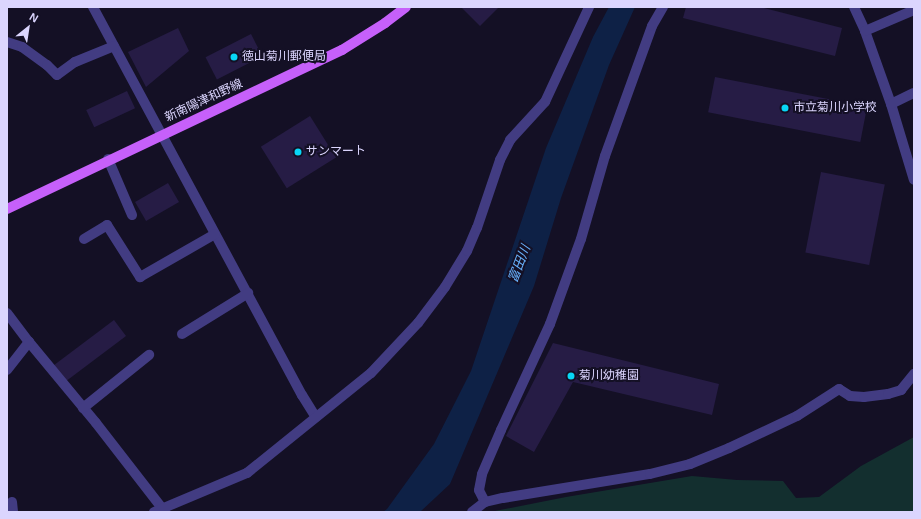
<!DOCTYPE html>
<html>
<head>
<meta charset="utf-8">
<style>
	body { margin:0 }
	#map { position:relative; width:921px; height:519px; overflow:hidden; background:#141025; font-family:Helvetica,"Noto Sans JP",sans-serif }
	div>[style] { position:absolute }
	.green>* { inset:0; background:#132f2f }
	.water>* { inset:0; background:#0e2146 }
	.building>* { inset:0; background:#261c45; transform-origin:0 0 }
	.minor>* { height:10px; margin:-5px; padding:0 5px; transform-origin:5px; border-radius:5px; background:#423c82 }
	.major>* { height:10px; margin:-5px; padding:0 5px; transform-origin:5px; border-radius:5px; background:#c660fa }
	.dots>* { width:11px; height:11px; translate:-50% -50%; box-sizing:border-box; border:2px solid #141025; border-radius:50% }
	span { translate:-50% -50%; white-space:nowrap; text-align:center; line-height:1.15; -webkit-text-stroke:4px #141025; paint-order:stroke }
	.poi-label { font-size:12px; color:#dbd5fe }
	.left { translate:0 -50%; text-align:left }
	.street-label { font-size:12px; color:#dbd5fe }
	.water-label { font-size:13px; color:#67b0fa; font-style:italic }
	.frame { position:absolute; inset:0; border:8px solid #dbd5fe; pointer-events:none }
	.north { position:absolute; left:8px; top:8px; width:40px; height:40px; -webkit-text-stroke:3px #141025; paint-order:stroke; rotate:30deg; font-size:11px; font-weight:700; line-height:16px; text-align:center; color:#dbd5fe }
	.north::after { content:''; display:block; margin:auto; width:14px; height:18px; background:#dbd5fe; clip-path:polygon(50% 0,100% 100%,50% 72%,0 100%) }
</style>
</head>
<body>
<div id="map">
	<div class="green">
		<i style="clip-path:polygon(914px 437px,914px 512px,490px 512px,566px 497px,692px 476px,737px 480px,783px 481px,796px 498px,819px 497px,861px 466px)"></i>
	</div>
	<div class="water">
		<i style="clip-path:polygon(609px 7px,635px 7px,609px 65px,561px 198px,534px 286px,450px 484px,420px 512px,383px 512px,387px 509px,434px 444px,471px 371px,546px 148px,593px 37px)"></i>
	</div>
	<div class="building">
		<i style="clip-path:polygon(461px 7px,497px 7px,498px 8px,480px 26px)"></i>
		<i style="clip-path:polygon(686px 7px,760px 7px,842px 28px,835px 56px,683px 18px)"></i>
		<i style="clip-path:polygon(178px 28px,189px 51px,146px 87px,128px 52px)"></i>
		<i style="left:251px;top:34px;width:25px;height:51px;rotate:63deg"></i>
		<i style="left:715px;top:77px;width:155px;height:36px;rotate:11deg"></i>
		<i style="left:127px;top:91px;width:19px;height:45px;rotate:65deg"></i>
		<i style="left:310px;top:116px;width:49px;height:58px;rotate:58deg"></i>
		<i style="left:821px;top:172px;width:65px;height:82px;rotate:11deg"></i>
		<i style="left:168px;top:183px;width:22px;height:38px;rotate:60deg"></i>
		<i style="left:114px;top:320px;width:20px;height:77px;rotate:53deg"></i>
		<i style="clip-path:polygon(553px 343px,719px 384px,712px 415px,573px 382px,534px 452px,506px 436px)"></i>
	</div>
	<div class="minor">
		<i style="left:93px;top:7px;width:441px;rotate:61.7deg"></i>
		<i style="left:302px;top:395px;width:26px;rotate:58deg"></i>
		<i style="left:854px;top:7px;width:26px;rotate:65deg"></i>
		<i style="left:865px;top:31px;width:77px;rotate:70.4deg"></i>
		<i style="left:891px;top:104px;width:79px;rotate:73.2deg"></i>
		<i style="left:865px;top:31px;width:53px;rotate:-23.2deg"></i>
		<i style="left:7px;top:42px;width:16px;rotate:18deg"></i>
		<i style="left:22px;top:47px;width:31px;rotate:36deg"></i>
		<i style="left:47px;top:65px;width:14px;rotate:45deg"></i>
		<i style="left:57px;top:75px;width:22px;rotate:-36deg"></i>
		<i style="left:75px;top:62px;width:42px;rotate:-22.3deg"></i>
		<i style="left:891px;top:104px;width:25px;rotate:-26deg"></i>
		<i style="left:108px;top:159px;width:61px;rotate:66.8deg"></i>
		<i style="left:84px;top:239px;width:27px;rotate:-31deg"></i>
		<i style="left:107px;top:225px;width:62px;rotate:57.6deg"></i>
		<i style="left:140px;top:277px;width:86px;rotate:-29.8deg"></i>
		<i style="left:7px;top:313px;width:36px;rotate:53deg"></i>
		<i style="left:29px;top:342px;width:105px;rotate:50.4deg"></i>
		<i style="left:96px;top:423px;width:113px;rotate:52.2deg"></i>
		<i style="left:182px;top:334px;width:78px;rotate:-31.8deg"></i>
		<i style="left:7px;top:370px;width:36px;rotate:-52deg"></i>
		<i style="left:83px;top:408px;width:85px;rotate:-38.8deg"></i>
		<i style="left:12px;top:502px;width:10px;rotate:84deg"></i>
		<i style="left:485px;top:502px;width:13px;rotate:-117deg"></i>
		<i style="left:479px;top:490px;width:16px;rotate:-79deg"></i>
		<i style="left:482px;top:474px;width:48px;rotate:-66.6deg"></i>
		<i style="left:501px;top:430px;width:117px;rotate:-65.2deg"></i>
		<i style="left:550px;top:324px;width:90px;rotate:-70deg"></i>
		<i style="left:581px;top:239px;width:86px;rotate:-73.9deg"></i>
		<i style="left:605px;top:156px;width:138px;rotate:-70.1deg"></i>
		<i style="left:652px;top:26px;width:22px;rotate:-60deg"></i>
		<i style="left:154px;top:512px;width:101px;rotate:-22.8deg"></i>
		<i style="left:247px;top:473px;width:159px;rotate:-38.9deg"></i>
		<i style="left:371px;top:373px;width:69px;rotate:-46.8deg"></i>
		<i style="left:418px;top:323px;width:45px;rotate:-53.1deg"></i>
		<i style="left:445px;top:287px;width:42px;rotate:-58.6deg"></i>
		<i style="left:467px;top:251px;width:25px;rotate:-67deg"></i>
		<i style="left:477px;top:228px;width:72px;rotate:-71.3deg"></i>
		<i style="left:500px;top:160px;width:22px;rotate:-63deg"></i>
		<i style="left:510px;top:140px;width:52px;rotate:-47.4deg"></i>
		<i style="left:545px;top:102px;width:105px;rotate:-65.1deg"></i>
		<i style="left:472px;top:512px;width:16px;rotate:-38deg"></i>
		<i style="left:485px;top:502px;width:18px;rotate:-13deg"></i>
		<i style="left:503px;top:498px;width:149px;rotate:-9.3deg"></i>
		<i style="left:650px;top:474px;width:41px;rotate:-14deg"></i>
		<i style="left:690px;top:464px;width:42px;rotate:-22.3deg"></i>
		<i style="left:729px;top:448px;width:75px;rotate:-25.2deg"></i>
		<i style="left:797px;top:416px;width:50px;rotate:-32.7deg"></i>
		<i style="left:839px;top:389px;width:13px;rotate:32deg"></i>
		<i style="left:850px;top:396px;width:14px;rotate:4deg"></i>
		<i style="left:864px;top:397px;width:24px;rotate:-7deg"></i>
		<i style="left:888px;top:394px;width:14px;rotate:-17deg"></i>
		<i style="left:901px;top:390px;width:21px;rotate:-51deg"></i>
	</div>
	<div class="major">
		<i style="left:7px;top:209px;width:371px;rotate:-25.4deg"></i>
		<i style="left:342px;top:50px;width:51px;rotate:-32.1deg"></i>
		<i style="left:385px;top:23px;width:26px;rotate:-37deg"></i>
	</div>
	<div class="dots">
		<i style="left:234px;top:57px;background:#08d6f6"></i>
		<i style="left:785px;top:108px;background:#08d6f6"></i>
		<i style="left:298px;top:152px;background:#08d6f6"></i>
		<i style="left:571px;top:376px;background:#08d6f6"></i>
	</div>
	<div class="poi-label">
		<span class="left" style="left:242px;top:57px">徳山菊川郵便局</span>
		<span class="left" style="left:793px;top:108px">市立菊川小学校</span>
		<span class="left" style="left:306px;top:152px">サンマート</span>
		<span class="left" style="left:579px;top:376px">菊川幼稚園</span>
	</div>
	<div class="street-label">
		<span style="left:204px;top:101px;rotate:-25deg">新南陽津和野線</span>
	</div>
	<div class="water-label">
		<span style="left:520px;top:264px;rotate:-69deg">富田川</span>
	</div>
	<div class="frame"></div>
	<div class="north">N</div>
</div>
</body>
</html>
